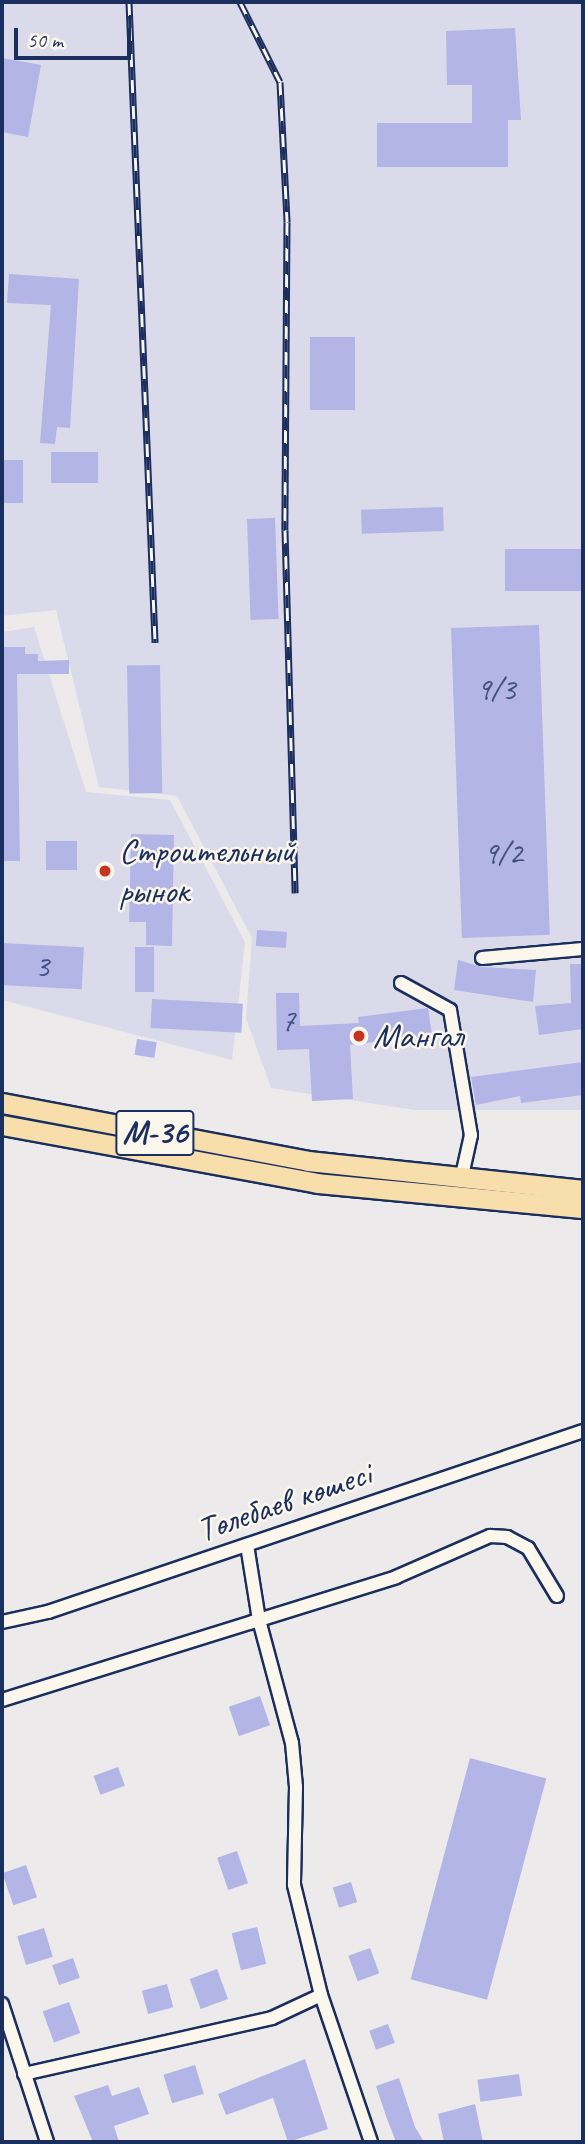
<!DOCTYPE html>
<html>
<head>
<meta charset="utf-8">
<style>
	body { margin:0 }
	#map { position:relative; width:585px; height:2144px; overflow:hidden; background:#eceaeb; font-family:Caveat,sans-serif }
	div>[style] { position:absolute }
	.built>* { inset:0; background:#dbdaea }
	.building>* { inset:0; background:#b2b5e6; transform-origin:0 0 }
	.roads { filter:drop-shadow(2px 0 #1b2f5e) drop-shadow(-2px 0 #1b2f5e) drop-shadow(0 2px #1b2f5e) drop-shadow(0 -2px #1b2f5e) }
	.street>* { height:12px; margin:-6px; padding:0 6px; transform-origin:6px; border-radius:6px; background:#fbf7ec }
	.primary>* { height:19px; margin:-9.5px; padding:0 9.5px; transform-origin:9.5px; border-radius:9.5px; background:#f8deab }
	.rail>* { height:7px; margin-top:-3.5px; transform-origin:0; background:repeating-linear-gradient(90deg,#fbf7ec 0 13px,#1b2f5e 0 26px); box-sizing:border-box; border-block:2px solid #1b2f5e }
	.dots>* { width:19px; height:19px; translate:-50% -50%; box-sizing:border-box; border:4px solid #fbf7ec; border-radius:50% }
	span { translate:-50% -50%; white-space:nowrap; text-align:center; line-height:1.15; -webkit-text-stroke:5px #fbf7ec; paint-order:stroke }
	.number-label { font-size:32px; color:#415080 }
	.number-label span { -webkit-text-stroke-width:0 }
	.shield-label span { padding:2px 5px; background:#fbf7ec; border:2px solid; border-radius:5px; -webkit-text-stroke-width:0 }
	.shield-label { font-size:33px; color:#1b2f5e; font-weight:700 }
	.poi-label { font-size:35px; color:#1b2f5e }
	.left { translate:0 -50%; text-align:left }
	.street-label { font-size:35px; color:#1b2f5e }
	.frame { position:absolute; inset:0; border:4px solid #1b2f5e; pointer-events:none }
	.scale { position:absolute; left:14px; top:28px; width:117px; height:32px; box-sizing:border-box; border:4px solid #1b2f5e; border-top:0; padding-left:9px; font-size:21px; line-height:24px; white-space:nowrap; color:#1b2f5e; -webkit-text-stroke:5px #fbf7ec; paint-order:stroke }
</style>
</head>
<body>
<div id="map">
	<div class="built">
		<i style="clip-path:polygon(2px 2px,583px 2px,583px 1110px,415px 1110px,271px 1088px,246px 1018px,252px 938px,177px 796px,99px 787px,56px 610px,2px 616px)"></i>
		<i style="clip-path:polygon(34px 627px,86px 792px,170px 800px,245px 942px,232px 1060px,2px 1000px,2px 632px)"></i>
	</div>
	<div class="building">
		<i style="clip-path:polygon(515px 28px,521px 120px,508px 120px,508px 167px,377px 167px,377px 123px,472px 123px,472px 85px,447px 85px,446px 31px)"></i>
		<i style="clip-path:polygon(2px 58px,41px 65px,28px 137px,2px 132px)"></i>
		<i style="clip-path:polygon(9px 274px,79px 279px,70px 428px,57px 427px,55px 444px,40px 443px,51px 305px,7px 303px)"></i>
		<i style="left:310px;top:337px;width:45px;height:73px"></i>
		<i style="left:51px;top:452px;width:47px;height:31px"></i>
		<i style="left:2px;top:460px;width:21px;height:43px"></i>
		<i style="left:443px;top:507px;width:24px;height:82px;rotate:88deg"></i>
		<i style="left:275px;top:518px;width:101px;height:28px;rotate:88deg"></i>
		<i style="left:583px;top:549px;width:42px;height:78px;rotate:90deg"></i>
		<i style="left:539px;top:625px;width:310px;height:88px;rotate:88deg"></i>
		<i style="clip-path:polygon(2px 647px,25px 647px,25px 654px,38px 654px,38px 661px,69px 660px,69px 674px,17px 674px,20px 861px,2px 861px)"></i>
		<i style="left:160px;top:665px;width:128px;height:33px;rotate:89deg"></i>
		<i style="clip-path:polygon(131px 834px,174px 835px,172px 946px,146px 945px,146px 922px,129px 922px)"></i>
		<i style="left:77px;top:841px;width:29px;height:31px;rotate:90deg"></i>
		<i style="left:257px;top:930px;width:30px;height:16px;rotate:4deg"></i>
		<i style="left:2px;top:943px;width:82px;height:42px;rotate:3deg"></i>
		<i style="left:154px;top:947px;width:45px;height:19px;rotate:90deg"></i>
		<i style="clip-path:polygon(458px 960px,482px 967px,536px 970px,533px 1002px,454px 990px)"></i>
		<i style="clip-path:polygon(570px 964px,583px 964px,583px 1029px,539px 1035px,535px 1006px,571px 1003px)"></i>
		<i style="clip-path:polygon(276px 993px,299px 993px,300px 1026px,359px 1023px,358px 1017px,428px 1008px,432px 1035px,350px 1045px,353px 1099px,312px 1101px,309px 1049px,277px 1050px)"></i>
		<i style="left:152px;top:999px;width:91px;height:29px;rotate:3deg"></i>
		<i style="left:137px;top:1039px;width:20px;height:16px;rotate:9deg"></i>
		<i style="clip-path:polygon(583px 1062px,583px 1095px,521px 1103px,520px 1096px,476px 1105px,471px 1077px)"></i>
		<i style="left:260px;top:1696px;width:31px;height:33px;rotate:71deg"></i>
		<i style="left:470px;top:1758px;width:79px;height:229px;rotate:15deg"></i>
		<i style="left:118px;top:1767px;width:20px;height:26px;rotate:70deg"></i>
		<i style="left:237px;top:1851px;width:34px;height:21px;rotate:71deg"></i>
		<i style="left:26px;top:1865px;width:34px;height:25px;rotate:71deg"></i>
		<i style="left:351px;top:1882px;width:21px;height:19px;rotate:73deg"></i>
		<i style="left:257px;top:1927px;width:38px;height:26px;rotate:76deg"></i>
		<i style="left:44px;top:1928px;width:30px;height:28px;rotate:73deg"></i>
		<i style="left:370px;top:1948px;width:27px;height:23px;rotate:70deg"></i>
		<i style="left:73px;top:1958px;width:21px;height:22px;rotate:71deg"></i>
		<i style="left:217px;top:1969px;width:32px;height:29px;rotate:70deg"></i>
		<i style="left:167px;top:1984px;width:24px;height:26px;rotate:75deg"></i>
		<i style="left:69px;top:2002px;width:33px;height:28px;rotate:70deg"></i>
		<i style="left:388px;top:2024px;width:20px;height:20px;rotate:70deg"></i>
		<i style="clip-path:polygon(305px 2059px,328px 2129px,288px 2142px,273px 2098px,226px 2115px,218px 2094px)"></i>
		<i style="left:195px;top:2065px;width:30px;height:33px;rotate:73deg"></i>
		<i style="left:519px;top:2074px;width:22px;height:42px;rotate:82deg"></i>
		<i style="clip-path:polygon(399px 2078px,415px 2127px,424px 2142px,396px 2142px,386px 2116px,376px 2086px)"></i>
		<i style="clip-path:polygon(108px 2085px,112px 2096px,139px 2087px,149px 2114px,114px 2126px,119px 2142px,93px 2142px,74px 2096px)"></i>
		<i style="clip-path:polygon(475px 2104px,483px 2142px,444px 2142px,438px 2114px)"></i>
	</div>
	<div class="roads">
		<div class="street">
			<i style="left:482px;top:958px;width:101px;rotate:-5.1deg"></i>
			<i style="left:401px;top:983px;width:56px;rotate:28.9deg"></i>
			<i style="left:450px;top:1010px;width:127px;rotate:80.5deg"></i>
			<i style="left:471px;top:1135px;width:46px;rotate:102.5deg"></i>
			<i style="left:247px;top:1545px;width:76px;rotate:80.9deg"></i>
			<i style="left:259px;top:1620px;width:127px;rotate:75deg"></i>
			<i style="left:292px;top:1743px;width:44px;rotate:84.8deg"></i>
			<i style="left:296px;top:1787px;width:98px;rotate:91.2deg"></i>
			<i style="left:294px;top:1885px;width:113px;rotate:76.2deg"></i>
			<i style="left:321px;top:1995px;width:155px;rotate:71.2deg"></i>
			<i style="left:2px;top:1622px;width:47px;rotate:-12.3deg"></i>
			<i style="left:48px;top:1612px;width:565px;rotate:-18.69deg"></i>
			<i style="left:2px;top:1700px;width:413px;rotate:-17.3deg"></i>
			<i style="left:396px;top:1577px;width:103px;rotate:-23.6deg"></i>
			<i style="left:490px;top:1536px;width:17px;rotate:3deg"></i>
			<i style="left:507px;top:1537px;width:24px;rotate:28deg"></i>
			<i style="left:528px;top:1548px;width:56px;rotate:58.9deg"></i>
			<i style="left:2px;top:2004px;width:145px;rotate:71.9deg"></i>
			<i style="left:24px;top:2074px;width:254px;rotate:-12.7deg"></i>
			<i style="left:272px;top:2018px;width:54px;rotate:-25.1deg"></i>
		</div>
		<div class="primary">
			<i style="left:2px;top:1103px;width:311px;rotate:10.7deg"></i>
			<i style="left:308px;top:1161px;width:277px;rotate:6deg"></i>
			<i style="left:2px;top:1125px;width:320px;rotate:10.4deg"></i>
			<i style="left:317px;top:1183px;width:267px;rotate:5.4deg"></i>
		</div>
	</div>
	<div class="rail">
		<i style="left:129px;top:2px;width:641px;rotate:87.67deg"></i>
		<i style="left:240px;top:2px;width:89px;rotate:63.4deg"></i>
		<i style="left:280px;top:82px;width:140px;rotate:87.1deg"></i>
		<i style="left:287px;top:222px;width:308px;rotate:90.4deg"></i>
		<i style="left:285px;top:530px;width:363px;rotate:88.4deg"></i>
	</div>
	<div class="dots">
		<i style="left:105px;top:871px;background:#c8321e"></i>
		<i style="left:359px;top:1036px;background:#c8321e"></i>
	</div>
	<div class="number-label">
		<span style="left:496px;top:689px">9/3</span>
		<span style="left:503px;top:853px">9/2</span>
		<span style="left:42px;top:966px">3</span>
		<span style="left:288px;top:1021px">7</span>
	</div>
	<div class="shield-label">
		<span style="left:155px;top:1133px">M-36</span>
	</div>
	<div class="poi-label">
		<span class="left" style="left:119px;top:871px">Строительный<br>рынок</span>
		<span class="left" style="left:373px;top:1036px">Мангал</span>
	</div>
	<div class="street-label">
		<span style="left:284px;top:1502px;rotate:-19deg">Төлебаев көшесі</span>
	</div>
	<div class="frame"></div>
	<div class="scale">50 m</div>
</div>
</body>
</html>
